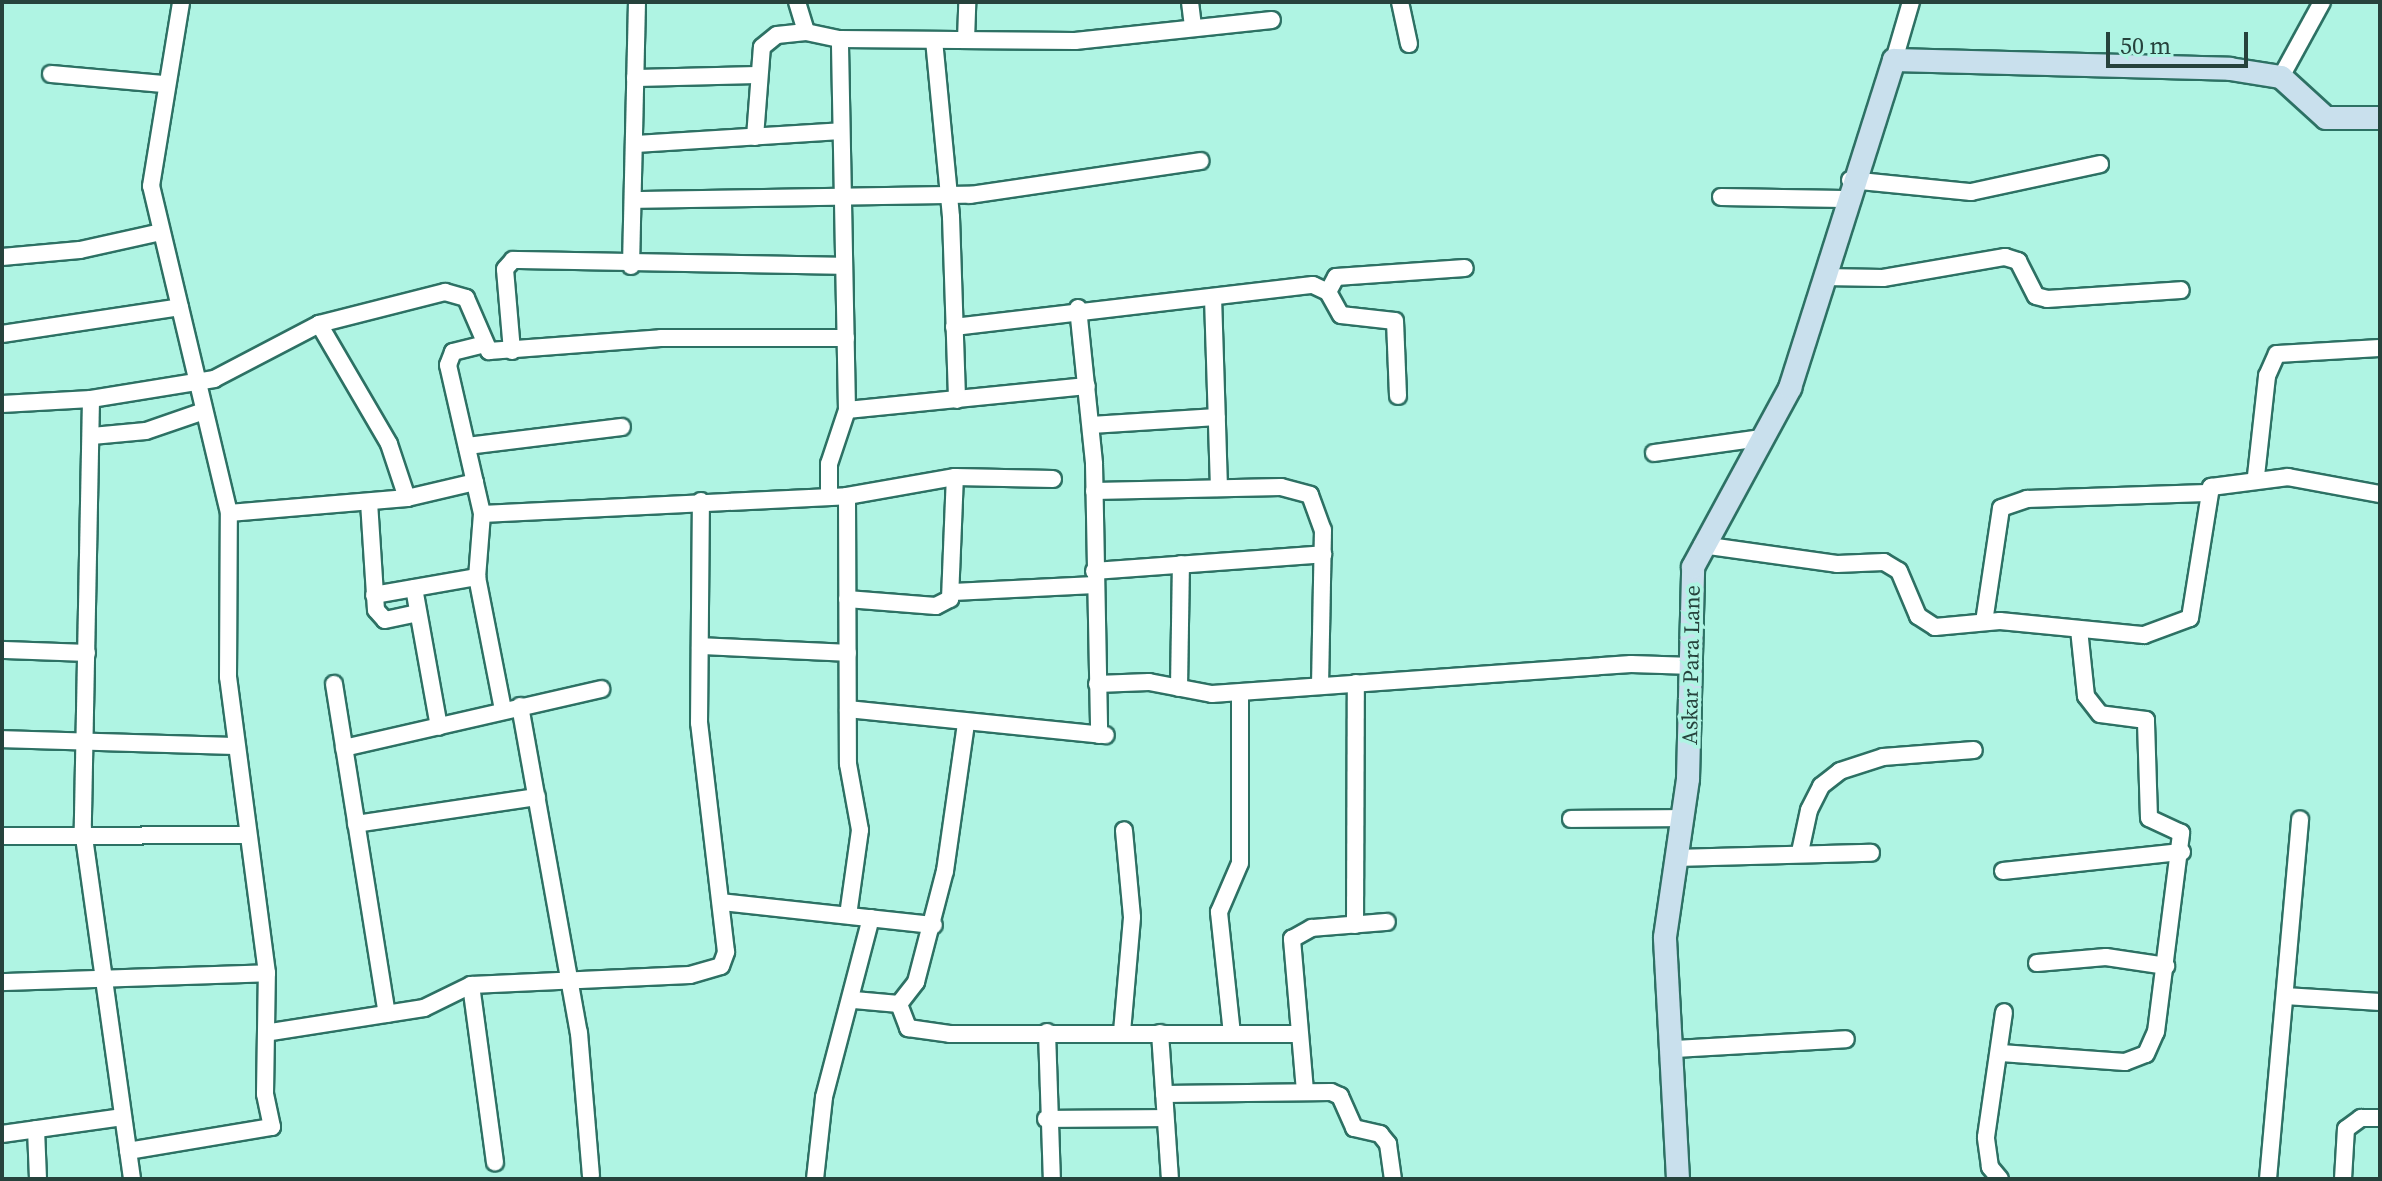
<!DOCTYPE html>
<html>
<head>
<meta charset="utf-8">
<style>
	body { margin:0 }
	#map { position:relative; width:2382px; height:1181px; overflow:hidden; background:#aff4e3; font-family:"Source Serif 4",serif }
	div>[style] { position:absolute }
	.roads { filter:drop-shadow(2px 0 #2d7164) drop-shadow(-2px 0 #2d7164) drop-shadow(0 2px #2d7164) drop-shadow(0 -2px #2d7164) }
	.street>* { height:16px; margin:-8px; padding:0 8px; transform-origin:8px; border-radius:8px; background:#fff }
	.secondary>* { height:22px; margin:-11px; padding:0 11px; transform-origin:11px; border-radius:11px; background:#c9e0ed }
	span { translate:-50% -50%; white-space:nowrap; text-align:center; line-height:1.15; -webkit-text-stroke:7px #aff4e3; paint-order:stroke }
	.street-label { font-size:22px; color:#26423c }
	.frame { position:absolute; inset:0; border:4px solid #26423c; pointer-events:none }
	.scale { position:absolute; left:2106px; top:32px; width:142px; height:36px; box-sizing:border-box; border:4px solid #26423c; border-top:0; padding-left:10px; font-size:24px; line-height:28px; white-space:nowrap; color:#26423c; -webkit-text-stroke:6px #aff4e3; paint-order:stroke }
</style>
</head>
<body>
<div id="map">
	<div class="roads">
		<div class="street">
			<i style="left:797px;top:2px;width:31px;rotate:73deg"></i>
			<i style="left:806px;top:32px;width:35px;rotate:12deg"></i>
			<i style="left:840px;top:39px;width:235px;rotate:0.5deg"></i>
			<i style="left:1075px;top:41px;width:198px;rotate:-6.1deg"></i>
			<i style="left:1190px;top:2px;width:26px;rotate:83deg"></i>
			<i style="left:1400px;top:2px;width:43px;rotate:77.9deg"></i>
			<i style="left:934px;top:40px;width:178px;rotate:84.5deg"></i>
			<i style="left:951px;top:217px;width:183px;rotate:88.1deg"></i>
			<i style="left:966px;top:40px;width:38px;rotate:-88deg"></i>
			<i style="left:1894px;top:60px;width:60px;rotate:-73.7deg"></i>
			<i style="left:51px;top:74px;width:113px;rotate:5.1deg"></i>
			<i style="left:2281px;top:77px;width:85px;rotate:-61.3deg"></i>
			<i style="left:635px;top:78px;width:124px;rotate:-1.4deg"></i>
			<i style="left:755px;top:137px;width:90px;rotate:-85.6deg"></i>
			<i style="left:762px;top:47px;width:19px;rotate:-39deg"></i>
			<i style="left:777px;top:35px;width:29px;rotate:-6deg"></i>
			<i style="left:636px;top:144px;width:205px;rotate:-3.6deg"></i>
			<i style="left:1850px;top:180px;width:122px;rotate:5.7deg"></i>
			<i style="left:1971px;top:192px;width:132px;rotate:-12.2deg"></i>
			<i style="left:1721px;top:197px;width:123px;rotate:0.9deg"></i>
			<i style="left:634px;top:200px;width:336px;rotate:-0.9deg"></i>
			<i style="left:970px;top:195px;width:233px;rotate:-8.4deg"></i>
			<i style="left:2px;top:257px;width:78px;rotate:-5.1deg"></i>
			<i style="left:80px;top:250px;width:83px;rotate:-12.5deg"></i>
			<i style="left:631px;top:266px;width:264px;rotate:-88.7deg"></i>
			<i style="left:1823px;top:277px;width:60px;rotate:1deg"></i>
			<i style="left:1883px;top:278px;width:124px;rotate:-9.8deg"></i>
			<i style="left:2005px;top:257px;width:14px;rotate:17deg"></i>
			<i style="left:2018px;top:261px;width:39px;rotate:63deg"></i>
			<i style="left:2036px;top:296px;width:11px;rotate:15deg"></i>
			<i style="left:2047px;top:299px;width:134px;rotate:-3.8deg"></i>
			<i style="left:1328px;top:292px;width:17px;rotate:-62deg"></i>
			<i style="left:1336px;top:277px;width:129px;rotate:-4deg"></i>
			<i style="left:1213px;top:297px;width:191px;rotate:88.2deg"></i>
			<i style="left:1078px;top:308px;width:157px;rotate:84.1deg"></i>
			<i style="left:1094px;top:464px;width:271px;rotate:88.9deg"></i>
			<i style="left:319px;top:324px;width:139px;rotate:59.7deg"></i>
			<i style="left:389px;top:444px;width:57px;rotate:71.6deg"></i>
			<i style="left:954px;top:327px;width:361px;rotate:-6.7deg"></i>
			<i style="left:1313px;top:285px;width:17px;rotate:25deg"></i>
			<i style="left:1328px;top:292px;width:26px;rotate:61deg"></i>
			<i style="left:1341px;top:315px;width:54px;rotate:6.3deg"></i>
			<i style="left:1395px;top:321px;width:75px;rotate:87.7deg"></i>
			<i style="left:2px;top:334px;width:180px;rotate:-8.6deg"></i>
			<i style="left:481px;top:345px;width:29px;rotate:166deg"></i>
			<i style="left:453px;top:352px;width:14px;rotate:111deg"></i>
			<i style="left:448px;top:365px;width:153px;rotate:77.1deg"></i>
			<i style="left:482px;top:514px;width:63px;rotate:94.5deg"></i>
			<i style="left:477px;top:577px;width:136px;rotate:78.9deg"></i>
			<i style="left:512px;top:351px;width:82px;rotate:-94.9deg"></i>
			<i style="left:505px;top:269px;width:12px;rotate:-48deg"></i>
			<i style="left:513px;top:260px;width:331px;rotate:1deg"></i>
			<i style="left:91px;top:399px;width:431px;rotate:91.1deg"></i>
			<i style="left:83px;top:830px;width:352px;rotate:82deg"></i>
			<i style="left:2px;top:404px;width:89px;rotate:-3.2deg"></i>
			<i style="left:91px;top:399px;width:125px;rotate:-9.2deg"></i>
			<i style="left:214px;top:379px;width:119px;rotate:-27.6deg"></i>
			<i style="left:319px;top:324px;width:130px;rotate:-14.3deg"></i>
			<i style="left:445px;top:292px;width:22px;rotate:16deg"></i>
			<i style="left:466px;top:298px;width:58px;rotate:66.5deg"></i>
			<i style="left:489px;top:351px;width:172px;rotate:-4.3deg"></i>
			<i style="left:661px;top:338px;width:185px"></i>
			<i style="left:847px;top:410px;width:241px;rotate:-5.7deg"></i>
			<i style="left:1091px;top:425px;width:126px;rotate:-3.6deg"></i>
			<i style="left:92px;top:436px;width:54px;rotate:-5.3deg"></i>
			<i style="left:146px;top:431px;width:61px;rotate:-19deg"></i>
			<i style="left:467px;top:446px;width:156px;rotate:-7deg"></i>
			<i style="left:1654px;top:453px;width:108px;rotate:-8deg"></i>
			<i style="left:2256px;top:476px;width:101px;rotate:-83.7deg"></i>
			<i style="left:2267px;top:376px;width:24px;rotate:-66deg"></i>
			<i style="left:2277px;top:354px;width:103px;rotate:-3.3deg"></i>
			<i style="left:1094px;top:491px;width:187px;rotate:-1.2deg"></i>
			<i style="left:1281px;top:487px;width:30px;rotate:15deg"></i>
			<i style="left:1310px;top:495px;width:37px;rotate:70deg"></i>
			<i style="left:1323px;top:530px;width:155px;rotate:91.1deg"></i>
			<i style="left:847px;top:496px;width:268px;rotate:89.8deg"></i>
			<i style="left:848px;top:764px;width:67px;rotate:79.7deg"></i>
			<i style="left:860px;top:830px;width:86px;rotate:98deg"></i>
			<i style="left:829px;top:497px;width:33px;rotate:-90deg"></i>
			<i style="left:829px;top:464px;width:57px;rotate:-71.6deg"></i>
			<i style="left:847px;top:410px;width:371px;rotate:-91.1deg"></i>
			<i style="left:369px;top:502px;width:108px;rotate:86.3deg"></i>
			<i style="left:376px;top:610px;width:13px;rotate:48deg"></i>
			<i style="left:385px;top:620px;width:33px;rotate:-12deg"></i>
			<i style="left:229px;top:513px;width:179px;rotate:-4.8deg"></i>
			<i style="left:407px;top:498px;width:70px;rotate:-13.2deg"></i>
			<i style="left:482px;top:514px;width:365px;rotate:-2.8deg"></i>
			<i style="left:847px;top:496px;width:110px;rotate:-10deg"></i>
			<i style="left:955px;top:477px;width:98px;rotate:1.2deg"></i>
			<i style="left:1702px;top:545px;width:136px;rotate:8deg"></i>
			<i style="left:1837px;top:564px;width:47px;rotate:-2.4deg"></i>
			<i style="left:1884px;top:562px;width:17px;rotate:31deg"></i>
			<i style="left:1899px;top:571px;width:49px;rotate:67.1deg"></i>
			<i style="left:1918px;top:616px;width:20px;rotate:33deg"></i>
			<i style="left:1935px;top:627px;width:65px;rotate:-5.3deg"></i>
			<i style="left:2000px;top:621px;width:145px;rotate:5.6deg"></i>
			<i style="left:2144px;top:635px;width:49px;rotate:-20.3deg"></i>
			<i style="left:2190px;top:618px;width:133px;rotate:-80.9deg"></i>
			<i style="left:2211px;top:487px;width:78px;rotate:-7.4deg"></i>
			<i style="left:2288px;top:477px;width:94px;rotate:10.5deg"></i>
			<i style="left:1094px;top:571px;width:230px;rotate:-4.2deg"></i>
			<i style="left:414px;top:588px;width:141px;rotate:79.8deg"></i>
			<i style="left:953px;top:592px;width:142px;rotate:-2.8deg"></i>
			<i style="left:374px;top:595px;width:105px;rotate:-9.9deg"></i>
			<i style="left:847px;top:599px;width:89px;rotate:4.5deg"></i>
			<i style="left:936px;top:606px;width:16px;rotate:-27deg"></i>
			<i style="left:950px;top:599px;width:122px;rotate:-87.7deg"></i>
			<i style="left:1984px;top:622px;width:115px;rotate:-81.5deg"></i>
			<i style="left:2001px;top:508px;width:28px;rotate:-19deg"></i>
			<i style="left:2027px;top:499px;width:179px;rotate:-1.9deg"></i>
			<i style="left:700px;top:646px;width:148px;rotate:2.7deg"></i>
			<i style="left:2px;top:650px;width:85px;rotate:2deg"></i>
			<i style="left:334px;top:684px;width:334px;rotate:80.9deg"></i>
			<i style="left:1097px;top:684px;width:52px;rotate:-2.2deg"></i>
			<i style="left:1149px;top:682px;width:64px;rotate:10.8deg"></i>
			<i style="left:1212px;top:694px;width:420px;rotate:-4.1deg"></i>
			<i style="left:1631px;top:664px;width:62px;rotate:1.8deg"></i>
			<i style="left:1179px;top:688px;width:124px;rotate:-89.1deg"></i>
			<i style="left:520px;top:706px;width:332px;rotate:79.8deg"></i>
			<i style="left:579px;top:1033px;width:143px;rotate:85.2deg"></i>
			<i style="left:848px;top:709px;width:259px;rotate:5.8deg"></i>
			<i style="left:2px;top:739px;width:233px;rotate:1.7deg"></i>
			<i style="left:344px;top:748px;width:264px;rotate:-12.9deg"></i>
			<i style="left:1571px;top:819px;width:111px;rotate:-0.5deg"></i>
			<i style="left:356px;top:824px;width:183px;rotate:-8.5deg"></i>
			<i style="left:2px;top:836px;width:244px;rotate:-0.2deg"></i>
			<i style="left:1800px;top:852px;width:43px;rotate:-77.9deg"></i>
			<i style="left:1809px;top:810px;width:27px;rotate:-63deg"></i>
			<i style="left:1821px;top:786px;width:24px;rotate:-38deg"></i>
			<i style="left:1840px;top:771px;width:45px;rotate:-18deg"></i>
			<i style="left:1883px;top:757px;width:91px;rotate:-4.4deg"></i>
			<i style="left:1675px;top:858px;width:196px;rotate:-1.5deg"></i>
			<i style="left:2003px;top:871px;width:180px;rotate:-6.1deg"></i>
			<i style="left:721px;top:902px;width:214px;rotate:6.2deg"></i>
			<i style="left:1355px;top:925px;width:242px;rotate:-89.8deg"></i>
			<i style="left:2037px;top:963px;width:69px;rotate:-5deg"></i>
			<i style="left:2106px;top:957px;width:61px;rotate:8.5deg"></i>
			<i style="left:2px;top:982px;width:265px;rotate:-1.9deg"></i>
			<i style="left:471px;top:985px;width:179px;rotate:82.3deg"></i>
			<i style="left:2285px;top:996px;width:95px;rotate:3.6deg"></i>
			<i style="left:854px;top:1000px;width:45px;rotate:5.1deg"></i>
			<i style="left:899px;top:1004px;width:28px;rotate:-52deg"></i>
			<i style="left:916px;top:982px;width:115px;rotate:-75.4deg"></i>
			<i style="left:945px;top:871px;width:148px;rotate:-81.9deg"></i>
			<i style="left:899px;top:1004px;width:26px;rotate:69deg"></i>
			<i style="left:908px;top:1028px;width:42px;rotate:8.1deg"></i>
			<i style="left:950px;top:1034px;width:349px"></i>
			<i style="left:271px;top:1032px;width:155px;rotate:-8.9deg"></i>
			<i style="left:424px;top:1008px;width:52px;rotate:-26.1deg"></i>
			<i style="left:471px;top:985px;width:219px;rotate:-2.6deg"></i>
			<i style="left:690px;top:975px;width:32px;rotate:-16deg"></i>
			<i style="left:721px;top:966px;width:15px;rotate:-70deg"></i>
			<i style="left:726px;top:952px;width:231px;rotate:-96.7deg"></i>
			<i style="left:699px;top:723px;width:222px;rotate:-89.5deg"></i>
			<i style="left:1047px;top:1032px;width:147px;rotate:88.1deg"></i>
			<i style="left:1122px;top:1032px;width:115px;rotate:-85deg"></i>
			<i style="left:1132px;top:917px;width:87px;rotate:-95.3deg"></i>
			<i style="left:1160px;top:1033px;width:146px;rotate:86.1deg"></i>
			<i style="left:1232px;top:1034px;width:123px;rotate:-96.1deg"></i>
			<i style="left:1219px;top:912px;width:53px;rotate:-66.8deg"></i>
			<i style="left:1240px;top:863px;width:170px;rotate:-90deg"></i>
			<i style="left:1675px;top:1049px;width:171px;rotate:-3.3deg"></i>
			<i style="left:2001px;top:1053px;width:124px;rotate:4.2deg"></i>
			<i style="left:2125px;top:1062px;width:22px;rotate:-21deg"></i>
			<i style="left:2146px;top:1054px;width:24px;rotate:-66deg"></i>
			<i style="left:2156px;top:1032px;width:201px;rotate:-82.8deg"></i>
			<i style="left:2181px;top:833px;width:35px;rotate:-155deg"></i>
			<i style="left:2149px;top:818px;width:98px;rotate:-91.8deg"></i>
			<i style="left:2146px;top:720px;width:46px;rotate:-172.6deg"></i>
			<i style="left:2100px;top:714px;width:23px;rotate:-128deg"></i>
			<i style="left:2086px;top:696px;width:67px;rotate:-96deg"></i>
			<i style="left:1305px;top:1091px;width:153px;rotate:-94.9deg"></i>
			<i style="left:1292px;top:939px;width:23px;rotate:-29deg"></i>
			<i style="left:1312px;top:928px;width:75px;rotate:-4.6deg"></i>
			<i style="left:1164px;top:1094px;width:167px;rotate:-0.7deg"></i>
			<i style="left:1331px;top:1092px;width:10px;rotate:24deg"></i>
			<i style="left:1340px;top:1096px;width:35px;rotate:66deg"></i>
			<i style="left:1354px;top:1128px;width:27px;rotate:13deg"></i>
			<i style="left:1380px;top:1134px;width:13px;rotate:51deg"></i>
			<i style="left:1388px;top:1144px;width:35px;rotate:82deg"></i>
			<i style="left:1046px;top:1119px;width:119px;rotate:-0.5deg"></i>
			<i style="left:36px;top:1129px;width:50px;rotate:87.7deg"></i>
			<i style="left:2px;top:1134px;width:122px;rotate:-8deg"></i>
			<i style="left:128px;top:1151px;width:146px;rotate:-9.5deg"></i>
			<i style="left:272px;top:1127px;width:34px;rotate:-102deg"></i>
			<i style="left:265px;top:1094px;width:121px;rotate:-89.1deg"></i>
			<i style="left:267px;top:973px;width:299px;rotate:-97.5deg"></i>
			<i style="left:228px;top:677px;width:164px;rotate:-89.7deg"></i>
			<i style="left:229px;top:513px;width:336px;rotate:-103.4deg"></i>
			<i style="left:151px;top:186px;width:186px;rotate:-80.7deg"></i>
			<i style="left:815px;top:1179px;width:82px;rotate:-83.7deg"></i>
			<i style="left:824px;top:1097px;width:185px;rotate:-75.3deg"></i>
			<i style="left:2000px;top:1179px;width:16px;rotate:-130deg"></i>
			<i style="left:1990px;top:1167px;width:30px;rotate:-98deg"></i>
			<i style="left:1986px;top:1137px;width:126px;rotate:-81.8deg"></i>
			<i style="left:2268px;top:1179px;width:361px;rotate:-84.9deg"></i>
			<i style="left:2343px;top:1179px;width:50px;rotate:-86.6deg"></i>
			<i style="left:2346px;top:1129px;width:19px;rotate:-36deg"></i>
			<i style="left:2361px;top:1118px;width:19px"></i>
		</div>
		<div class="secondary">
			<i style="left:1678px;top:1179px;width:242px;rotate:-93.1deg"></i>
			<i style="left:1665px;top:937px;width:160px;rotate:-81.7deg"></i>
			<i style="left:1688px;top:779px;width:212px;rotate:-88.6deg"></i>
			<i style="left:1693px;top:567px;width:204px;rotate:-61.5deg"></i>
			<i style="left:1790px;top:388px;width:344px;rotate:-72.4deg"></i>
			<i style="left:1894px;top:60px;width:336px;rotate:1.5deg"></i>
			<i style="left:2230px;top:69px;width:52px;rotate:8.9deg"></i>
			<i style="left:2281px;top:77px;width:61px;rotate:42.3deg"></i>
			<i style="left:2326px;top:118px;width:54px"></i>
		</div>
	</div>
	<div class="street-label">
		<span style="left:1691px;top:665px;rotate:-89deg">Askar Para Lane</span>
	</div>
	<div class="frame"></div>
	<div class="scale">50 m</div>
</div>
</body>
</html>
